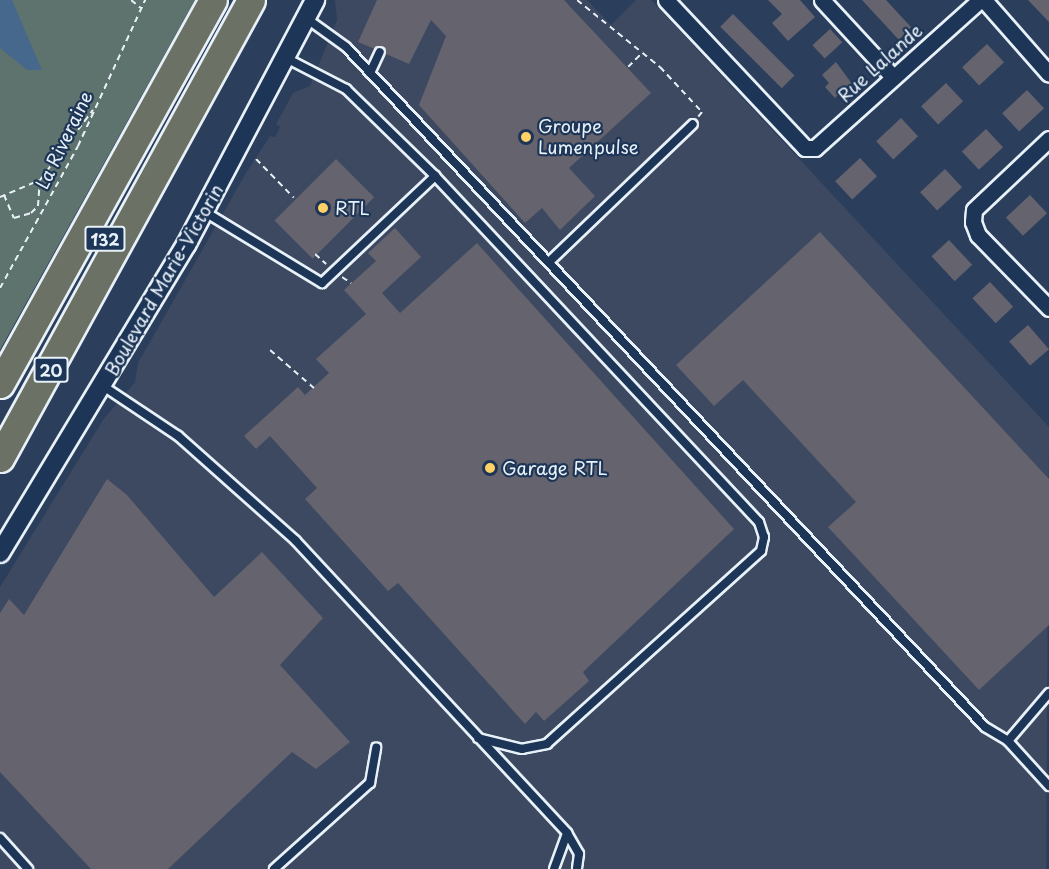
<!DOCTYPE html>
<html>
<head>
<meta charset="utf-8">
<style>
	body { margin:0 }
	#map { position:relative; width:1049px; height:869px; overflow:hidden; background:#2b3e5c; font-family:"Playpen Sans",sans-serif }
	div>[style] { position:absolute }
	.built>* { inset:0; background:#3c4961 }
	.green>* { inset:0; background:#5f736e }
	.water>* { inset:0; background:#47688d }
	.building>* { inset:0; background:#65636e; transform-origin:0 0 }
	.path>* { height:2px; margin-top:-1px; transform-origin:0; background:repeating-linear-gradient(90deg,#e8f1f8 0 6px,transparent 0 10.5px) }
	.roads { filter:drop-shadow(2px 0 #e8f1f8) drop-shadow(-2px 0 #e8f1f8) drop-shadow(0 2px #e8f1f8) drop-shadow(0 -2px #e8f1f8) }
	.service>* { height:8px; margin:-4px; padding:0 4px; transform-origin:4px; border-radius:4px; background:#1d3557 }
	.minor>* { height:15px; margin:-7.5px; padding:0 7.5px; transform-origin:7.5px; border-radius:7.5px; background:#1d3557 }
	.tertiary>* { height:18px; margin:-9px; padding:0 9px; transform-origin:9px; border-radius:9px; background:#1d3557 }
	.motorway>* { height:27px; margin:-13.5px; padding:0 13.5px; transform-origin:13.5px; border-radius:13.5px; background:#6b7165 }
	.dots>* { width:16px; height:16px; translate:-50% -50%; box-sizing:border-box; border:3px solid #1d3557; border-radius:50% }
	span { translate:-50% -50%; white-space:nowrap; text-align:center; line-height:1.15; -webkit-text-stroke:4.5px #1d3557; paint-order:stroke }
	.shield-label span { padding:2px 4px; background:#1d3557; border:2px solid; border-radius:4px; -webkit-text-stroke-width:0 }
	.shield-label { font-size:16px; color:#e8f1f8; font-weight:700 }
	.street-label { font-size:18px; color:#e8f1f8 }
	.poi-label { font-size:18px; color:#e8f1f8 }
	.left { translate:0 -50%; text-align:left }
</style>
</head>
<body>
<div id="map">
	<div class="built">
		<i style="clip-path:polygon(335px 0,587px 0,611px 25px,636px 0,651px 0,1049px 427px,1046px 869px,0 869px,0 587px,103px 420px,135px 382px,138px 363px,246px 173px,270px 136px,275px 137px,280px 127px,276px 124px,293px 93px,310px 86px,337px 20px)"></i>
	</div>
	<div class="green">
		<i style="clip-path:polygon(0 0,195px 0,0 350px)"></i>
	</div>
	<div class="water">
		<i style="clip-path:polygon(0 0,12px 0,42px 70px,27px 70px,0 48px)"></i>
	</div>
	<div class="building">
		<i style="clip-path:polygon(377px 0,564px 0,651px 93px,569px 168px,595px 196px,560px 230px,542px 208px,525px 223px,419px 105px,446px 36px,431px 20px,409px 64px,386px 54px,382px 46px,375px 49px,358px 42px)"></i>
		<i style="clip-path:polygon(768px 0,800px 0,815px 17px,788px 41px,772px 23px,782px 14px)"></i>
		<i style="clip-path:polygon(862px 0,886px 0,911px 27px,899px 40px)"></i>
		<i style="clip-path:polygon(1028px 0,1049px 0,1049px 22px)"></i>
		<i style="left:733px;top:14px;width:87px;height:18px;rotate:45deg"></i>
		<i style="left:830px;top:29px;width:18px;height:24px;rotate:47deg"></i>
		<i style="left:987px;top:44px;width:25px;height:34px;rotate:47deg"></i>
		<i style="clip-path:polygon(836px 62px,855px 88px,843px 98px,839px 94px,835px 98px,825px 87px,829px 83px,822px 75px)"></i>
		<i style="left:946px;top:83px;width:25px;height:34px;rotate:47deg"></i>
		<i style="left:1027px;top:90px;width:25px;height:34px;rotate:47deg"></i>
		<i style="left:901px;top:118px;width:25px;height:34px;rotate:47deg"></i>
		<i style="left:986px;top:129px;width:25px;height:33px;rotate:47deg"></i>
		<i style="left:860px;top:158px;width:25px;height:34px;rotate:47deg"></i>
		<i style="left:336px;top:159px;width:54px;height:87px;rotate:45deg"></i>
		<i style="left:945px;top:169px;width:25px;height:34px;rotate:47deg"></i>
		<i style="left:1030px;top:195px;width:25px;height:33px;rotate:47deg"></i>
		<i style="clip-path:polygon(395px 228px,421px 257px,382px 293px,400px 313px,477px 243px,734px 529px,583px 672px,589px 681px,544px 721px,536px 712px,525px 724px,398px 583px,388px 591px,305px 499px,317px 488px,270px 436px,256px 449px,244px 436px,298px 387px,305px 395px,329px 373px,316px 359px,366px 314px,344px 290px,376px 261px,368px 253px)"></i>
		<i style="clip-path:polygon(820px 232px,1049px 479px,1049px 625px,979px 690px,828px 527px,856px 502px,743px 380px,714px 406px,676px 365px)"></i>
		<i style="left:949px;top:240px;width:34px;height:24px;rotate:47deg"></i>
		<i style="left:990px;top:282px;width:34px;height:24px;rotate:47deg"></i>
		<i style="left:1028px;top:325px;width:32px;height:25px;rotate:49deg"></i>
		<i style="clip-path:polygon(107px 479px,127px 495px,214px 597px,262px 552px,323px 618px,280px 665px,350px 742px,316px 769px,292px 752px,168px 869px,91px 869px,0 772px,0 613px,9px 599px,24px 615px)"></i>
	</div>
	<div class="path">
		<i style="left:131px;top:0;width:13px;rotate:39deg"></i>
		<i style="left:577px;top:0;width:107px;rotate:38.9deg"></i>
		<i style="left:660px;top:67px;width:62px;rotate:47deg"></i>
		<i style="left:702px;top:112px;width:6px;rotate:129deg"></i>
		<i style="left:628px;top:67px;width:21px;rotate:-45deg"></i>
		<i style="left:256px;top:159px;width:54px;rotate:45.7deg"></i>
		<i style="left:4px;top:195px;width:25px;rotate:67deg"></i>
		<i style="left:14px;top:218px;width:18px;rotate:-16deg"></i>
		<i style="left:31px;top:213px;width:10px;rotate:-45deg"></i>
		<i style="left:38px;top:206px;width:26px;rotate:-86deg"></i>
		<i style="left:0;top:197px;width:43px;rotate:-23deg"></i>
		<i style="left:40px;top:180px;width:88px;rotate:-52.9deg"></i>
		<i style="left:315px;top:254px;width:15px;rotate:42deg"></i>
		<i style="left:342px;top:277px;width:11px;rotate:34deg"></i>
		<i style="left:0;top:288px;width:162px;rotate:-61.2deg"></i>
		<i style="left:78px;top:146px;width:161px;rotate:-65.3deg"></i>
		<i style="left:270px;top:350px;width:58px;rotate:40.8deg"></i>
	</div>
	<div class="roads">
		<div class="service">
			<i style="left:306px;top:18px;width:49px;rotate:35.9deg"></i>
			<i style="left:346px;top:47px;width:933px;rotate:46.78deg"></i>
			<i style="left:985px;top:727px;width:27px;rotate:31deg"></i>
			<i style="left:1008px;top:741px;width:63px;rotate:-49.5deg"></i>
			<i style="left:286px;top:58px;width:68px;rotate:27.3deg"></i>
			<i style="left:346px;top:89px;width:124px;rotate:44.3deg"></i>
			<i style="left:435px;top:176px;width:474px;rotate:46.9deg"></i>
			<i style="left:759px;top:522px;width:16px;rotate:72deg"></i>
			<i style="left:764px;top:537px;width:14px;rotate:102deg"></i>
			<i style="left:761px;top:551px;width:288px;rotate:138deg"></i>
			<i style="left:547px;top:744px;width:25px;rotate:169deg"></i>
			<i style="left:522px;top:749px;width:45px;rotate:-166deg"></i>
			<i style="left:370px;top:73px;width:23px;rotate:-65deg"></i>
			<i style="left:205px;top:212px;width:137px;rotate:31.3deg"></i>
			<i style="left:322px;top:283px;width:156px;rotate:-43.4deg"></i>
			<i style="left:549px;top:262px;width:199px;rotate:-43.8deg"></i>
			<i style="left:103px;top:386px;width:90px;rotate:33.7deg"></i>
			<i style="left:178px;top:436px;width:157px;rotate:41.6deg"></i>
			<i style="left:295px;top:540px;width:400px;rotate:47.1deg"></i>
			<i style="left:567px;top:833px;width:24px;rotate:60deg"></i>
			<i style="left:579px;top:854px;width:15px;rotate:98deg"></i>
			<i style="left:1008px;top:741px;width:61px;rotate:47.7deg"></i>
			<i style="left:0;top:838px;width:42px;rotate:47.9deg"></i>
			<i style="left:274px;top:869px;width:129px;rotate:-41.9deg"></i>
			<i style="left:370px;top:783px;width:36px;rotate:-80deg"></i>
			<i style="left:554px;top:869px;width:38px;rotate:-70deg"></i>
		</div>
		<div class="minor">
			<i style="left:666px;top:0;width:203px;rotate:46.8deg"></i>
			<i style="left:805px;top:148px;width:10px"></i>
			<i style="left:815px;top:148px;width:222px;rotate:-41.9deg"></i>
			<i style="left:822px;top:0;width:105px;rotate:47.3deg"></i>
			<i style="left:984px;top:0;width:98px;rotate:48.7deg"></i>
			<i style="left:1049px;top:139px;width:103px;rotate:136.6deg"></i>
			<i style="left:974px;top:210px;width:12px;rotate:95deg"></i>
			<i style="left:973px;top:222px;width:14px;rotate:69deg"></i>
			<i style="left:978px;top:235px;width:102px;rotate:45.8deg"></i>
		</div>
		<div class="tertiary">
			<i style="left:0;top:553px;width:360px;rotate:-58.9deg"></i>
			<i style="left:186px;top:245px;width:277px;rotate:-62.2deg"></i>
		</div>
		<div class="motorway">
			<i style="left:0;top:384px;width:439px;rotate:-61deg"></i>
			<i style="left:0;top:458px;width:522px;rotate:-61.28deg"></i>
		</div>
	</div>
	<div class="dots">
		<i style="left:526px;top:137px;background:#ffd166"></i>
		<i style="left:323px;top:208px;background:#ffd166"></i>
		<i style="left:490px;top:468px;background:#ffd166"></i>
	</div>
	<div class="shield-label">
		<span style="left:105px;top:239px">132</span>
		<span style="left:51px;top:370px">20</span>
	</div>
	<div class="street-label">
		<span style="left:880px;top:63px;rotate:-42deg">Rue Lalande</span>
		<span style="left:64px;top:140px;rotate:-64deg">La Riveraine</span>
		<span style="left:164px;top:280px;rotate:-60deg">Boulevard Marie-Victorin</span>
	</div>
	<div class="poi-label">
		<span class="left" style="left:538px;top:137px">Groupe<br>Lumenpulse</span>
		<span class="left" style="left:335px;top:208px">RTL</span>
		<span class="left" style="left:502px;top:468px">Garage RTL</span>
	</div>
</div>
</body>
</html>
